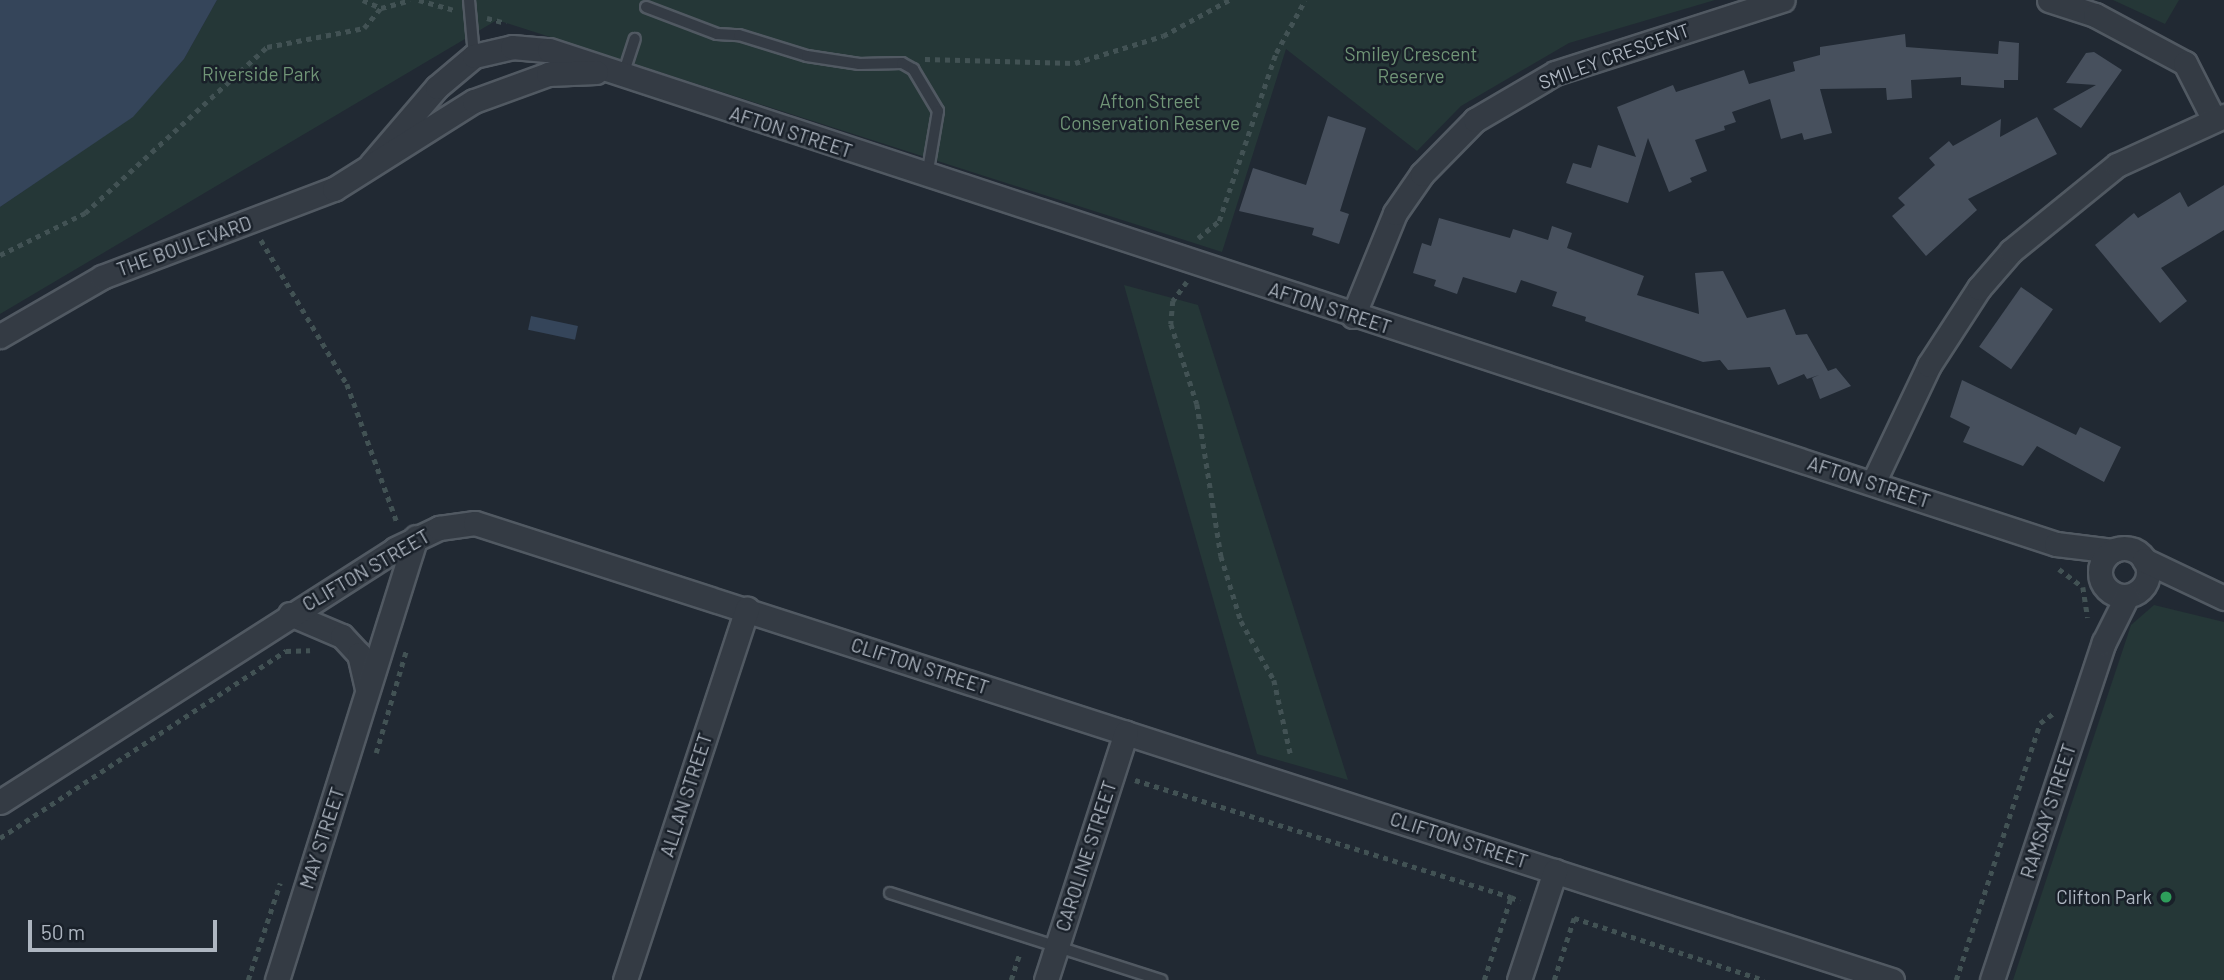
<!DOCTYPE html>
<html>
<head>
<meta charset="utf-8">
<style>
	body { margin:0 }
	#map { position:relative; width:2224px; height:980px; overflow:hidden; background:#212933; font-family:Barlow,sans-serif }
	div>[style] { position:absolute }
	.green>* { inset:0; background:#253737 }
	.water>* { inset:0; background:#35455a; transform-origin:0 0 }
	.building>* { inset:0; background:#47505d; transform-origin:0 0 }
	.path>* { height:4.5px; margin-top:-2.25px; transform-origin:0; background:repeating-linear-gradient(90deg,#425254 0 5px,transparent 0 10px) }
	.roads { filter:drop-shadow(2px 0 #515962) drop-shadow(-2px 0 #515962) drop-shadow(0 2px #515962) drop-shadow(0 -2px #515962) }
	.lane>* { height:10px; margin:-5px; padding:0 5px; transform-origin:5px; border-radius:5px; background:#343b44 }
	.street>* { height:23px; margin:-11.5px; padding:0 11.5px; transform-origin:11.5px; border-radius:11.5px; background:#343b44 }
	.street>.ring { margin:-11.5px; padding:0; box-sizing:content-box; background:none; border:23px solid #343b44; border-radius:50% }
	.dots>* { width:19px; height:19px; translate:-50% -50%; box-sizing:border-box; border:4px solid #192029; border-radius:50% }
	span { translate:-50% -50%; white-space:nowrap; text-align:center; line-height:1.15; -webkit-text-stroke:5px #192029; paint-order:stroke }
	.park-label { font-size:19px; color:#709577 }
	.street-label { font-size:19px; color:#aeb6c1 }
	.poi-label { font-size:19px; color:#aeb6c1 }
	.right { translate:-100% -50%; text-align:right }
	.scale { position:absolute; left:28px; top:920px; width:189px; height:32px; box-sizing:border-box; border:4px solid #aeb6c1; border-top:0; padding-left:9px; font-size:21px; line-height:24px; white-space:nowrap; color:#aeb6c1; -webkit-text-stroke:5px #192029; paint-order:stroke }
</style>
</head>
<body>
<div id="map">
	<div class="green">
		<i style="clip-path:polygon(217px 0,1715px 0,1569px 43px,1461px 106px,1417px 151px,1286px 49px,1222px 252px,497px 20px,0 314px,0 207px,133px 116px,184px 59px)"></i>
		<i style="clip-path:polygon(2113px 0,2179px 0,2165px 24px)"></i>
		<i style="clip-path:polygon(1124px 285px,1198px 305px,1348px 780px,1257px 754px)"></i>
		<i style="clip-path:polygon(2154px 605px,2224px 622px,2224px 980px,2013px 980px,2131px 625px)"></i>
	</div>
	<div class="water">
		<i style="clip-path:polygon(0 0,217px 0,184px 59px,133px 117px,0 207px)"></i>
		<i style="left:531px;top:316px;width:48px;height:14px;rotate:12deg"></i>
	</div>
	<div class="building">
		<i style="clip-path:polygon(1905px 34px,1906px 47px,1998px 54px,1999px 41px,2019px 43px,2018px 80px,2004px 80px,2004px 88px,1961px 85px,1961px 77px,1911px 80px,1912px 98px,1887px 100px,1886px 88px,1820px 89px,1832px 133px,1804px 140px,1802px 133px,1781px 139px,1770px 99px,1732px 112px,1736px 122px,1724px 126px,1725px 130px,1695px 140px,1707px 171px,1690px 178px,1692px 182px,1669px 192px,1648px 138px,1628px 203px,1566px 183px,1573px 163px,1591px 168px,1598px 145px,1636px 157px,1617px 107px,1673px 85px,1676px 92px,1744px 70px,1749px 84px,1795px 71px,1793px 62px,1820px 55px,1820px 47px)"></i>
		<i style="clip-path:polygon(2094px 52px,2122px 70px,2081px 128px,2053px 109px,2096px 85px,2066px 83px,2086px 53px)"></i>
		<i style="clip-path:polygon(1328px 116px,1366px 128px,1340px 211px,1349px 214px,1339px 244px,1312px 235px,1314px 228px,1239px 211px,1253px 168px,1306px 185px)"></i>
		<i style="clip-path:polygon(2037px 117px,2057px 154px,1968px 199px,1977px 210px,1926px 256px,1892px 216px,1905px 205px,1898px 198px,1935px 165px,1929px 158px,1949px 141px,1953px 146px,2001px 119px,2000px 137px)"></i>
		<i style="clip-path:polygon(2224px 185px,2224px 230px,2161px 268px,2187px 301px,2160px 323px,2095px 245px,2134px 213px,2138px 218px,2180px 192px,2188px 207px)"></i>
		<i style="clip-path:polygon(1439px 218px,1510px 238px,1513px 229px,1548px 240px,1552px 226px,1572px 233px,1567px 248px,1644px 276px,1637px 295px,1699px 314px,1695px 273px,1723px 271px,1747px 318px,1785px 309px,1796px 335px,1807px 334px,1828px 371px,1836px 368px,1851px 386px,1820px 399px,1812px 378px,1819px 375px,1807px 379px,1804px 374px,1778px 385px,1770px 367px,1728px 370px,1720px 360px,1703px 362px,1585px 321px,1586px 317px,1552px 306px,1557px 292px,1521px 280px,1516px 293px,1463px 277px,1457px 294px,1434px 286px,1436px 280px,1413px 273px,1422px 243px,1431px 246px)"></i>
		<i style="left:2021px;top:287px;width:39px;height:73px;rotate:35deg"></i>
		<i style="clip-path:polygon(1962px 380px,2076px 435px,2080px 427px,2121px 447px,2104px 482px,2037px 446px,2023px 466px,1963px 442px,1970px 427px,1950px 417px)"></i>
	</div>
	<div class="path">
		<i style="left:363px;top:0;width:20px;rotate:24deg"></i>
		<i style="left:419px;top:0;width:37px;rotate:16deg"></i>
		<i style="left:487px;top:18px;width:20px;rotate:15deg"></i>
		<i style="left:925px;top:59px;width:150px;rotate:1.5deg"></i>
		<i style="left:1075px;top:63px;width:92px;rotate:-17.1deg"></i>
		<i style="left:1163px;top:36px;width:75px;rotate:-28.6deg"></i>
		<i style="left:1198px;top:238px;width:27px;rotate:-39deg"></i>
		<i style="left:1219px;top:221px;width:177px;rotate:-71.3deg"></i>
		<i style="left:1276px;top:53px;width:60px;rotate:-61.3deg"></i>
		<i style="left:261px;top:240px;width:168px;rotate:59.2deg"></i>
		<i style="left:347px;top:384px;width:147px;rotate:70.1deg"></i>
		<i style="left:0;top:255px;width:95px;rotate:-26.3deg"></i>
		<i style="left:85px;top:213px;width:246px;rotate:-42.4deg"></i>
		<i style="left:267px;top:47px;width:99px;rotate:-11.1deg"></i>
		<i style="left:364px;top:28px;width:26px;rotate:-50deg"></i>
		<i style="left:381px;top:8px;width:30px;rotate:-15deg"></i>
		<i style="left:1187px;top:282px;width:24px;rotate:126deg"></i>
		<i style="left:1173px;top:301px;width:23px;rotate:95deg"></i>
		<i style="left:1171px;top:324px;width:84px;rotate:72deg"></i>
		<i style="left:1197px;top:404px;width:154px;rotate:81deg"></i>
		<i style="left:1221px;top:556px;width:68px;rotate:72.9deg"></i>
		<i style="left:1241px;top:621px;width:68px;rotate:60.8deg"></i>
		<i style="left:1274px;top:680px;width:78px;rotate:77.4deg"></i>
		<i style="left:2059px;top:569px;width:30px;rotate:37deg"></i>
		<i style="left:2083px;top:587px;width:31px;rotate:81deg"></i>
		<i style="left:376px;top:753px;width:106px;rotate:-73.6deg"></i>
		<i style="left:1135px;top:780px;width:394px;rotate:17.3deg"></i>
		<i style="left:0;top:838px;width:342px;rotate:-33.2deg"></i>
		<i style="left:286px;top:651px;width:24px;rotate:-2deg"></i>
		<i style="left:248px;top:980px;width:102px;rotate:-71.7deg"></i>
		<i style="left:1011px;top:980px;width:29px;rotate:-72deg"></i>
		<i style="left:1484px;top:980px;width:87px;rotate:-72deg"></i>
		<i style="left:1511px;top:897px;width:10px;rotate:24deg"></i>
		<i style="left:1554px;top:980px;width:65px;rotate:-72.1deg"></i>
		<i style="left:1574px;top:918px;width:200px;rotate:18.1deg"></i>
		<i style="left:1956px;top:980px;width:270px;rotate:-71.9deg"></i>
		<i style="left:2040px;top:723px;width:19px;rotate:-36deg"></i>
	</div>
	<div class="roads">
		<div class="lane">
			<i style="left:469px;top:0;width:56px;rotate:84.9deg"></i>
			<i style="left:646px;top:7px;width:76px;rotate:20.8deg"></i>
			<i style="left:717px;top:34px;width:22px;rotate:3deg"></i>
			<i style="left:739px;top:35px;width:71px;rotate:17.2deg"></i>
			<i style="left:807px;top:56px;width:53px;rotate:8.7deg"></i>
			<i style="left:859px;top:64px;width:43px;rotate:-1.3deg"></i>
			<i style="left:902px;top:63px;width:13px;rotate:29deg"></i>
			<i style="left:913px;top:69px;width:49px;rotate:59.2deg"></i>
			<i style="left:938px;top:111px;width:66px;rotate:99.6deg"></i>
			<i style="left:623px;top:75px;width:38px;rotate:-72deg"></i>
			<i style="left:890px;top:893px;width:285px;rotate:17.8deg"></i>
		</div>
		<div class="street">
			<i style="left:2049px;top:0;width:48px;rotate:18.1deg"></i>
			<i style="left:2095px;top:15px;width:102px;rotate:28.1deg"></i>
			<i style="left:2185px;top:63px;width:64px;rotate:63deg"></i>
			<i style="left:371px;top:164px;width:101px;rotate:-49.4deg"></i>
			<i style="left:437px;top:87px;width:48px;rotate:-40deg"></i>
			<i style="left:474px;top:56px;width:39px;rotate:-13deg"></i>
			<i style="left:512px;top:47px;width:37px;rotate:5deg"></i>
			<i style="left:549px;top:50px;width:1586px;rotate:18.15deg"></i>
			<i style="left:2056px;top:544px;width:57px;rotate:7deg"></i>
			<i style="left:1353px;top:316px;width:111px;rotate:-67.8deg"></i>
			<i style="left:1395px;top:213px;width:47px;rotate:-55.3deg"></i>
			<i style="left:1422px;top:174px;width:76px;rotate:-45.5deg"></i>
			<i style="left:1475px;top:120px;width:93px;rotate:-30.4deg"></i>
			<i style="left:1555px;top:73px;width:239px;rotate:-17.8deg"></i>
			<i style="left:0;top:336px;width:118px;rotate:-30deg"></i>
			<i style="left:102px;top:277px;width:248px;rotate:-20.8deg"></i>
			<i style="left:334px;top:189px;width:165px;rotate:-32.2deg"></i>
			<i style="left:474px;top:101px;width:79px;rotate:-20deg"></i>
			<i style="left:548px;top:74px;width:48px;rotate:-2.4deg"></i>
			<i style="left:1873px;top:483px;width:131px;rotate:-64.6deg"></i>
			<i style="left:1929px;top:365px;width:92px;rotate:-57deg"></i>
			<i style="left:1979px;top:288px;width:49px;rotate:-49.1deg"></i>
			<i style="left:2011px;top:251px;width:136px;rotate:-39.1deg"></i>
			<i style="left:2117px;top:165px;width:118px;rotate:-24.6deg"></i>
			<i class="ring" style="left:2100px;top:548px;width:25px;height:25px"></i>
			<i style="left:2144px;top:560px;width:89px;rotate:25.4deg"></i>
			<i style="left:290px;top:614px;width:56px;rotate:22.9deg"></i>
			<i style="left:342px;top:636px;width:25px;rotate:47deg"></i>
			<i style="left:359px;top:654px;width:36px;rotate:77deg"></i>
			<i style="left:0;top:802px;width:469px;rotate:-32.6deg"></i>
			<i style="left:395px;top:549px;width:49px;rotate:-25.5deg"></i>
			<i style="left:439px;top:528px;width:36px;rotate:-8deg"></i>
			<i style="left:475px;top:523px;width:1489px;rotate:17.88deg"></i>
			<i style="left:277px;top:980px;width:464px;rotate:-72.6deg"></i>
			<i style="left:625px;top:980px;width:391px;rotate:-71.8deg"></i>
			<i style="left:1046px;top:980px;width:260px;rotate:-72.1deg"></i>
			<i style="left:1519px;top:980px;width:115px;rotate:-71.7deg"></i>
			<i style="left:1992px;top:980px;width:356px;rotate:-71.7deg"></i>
			<i style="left:2104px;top:642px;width:51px;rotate:-63.4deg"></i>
		</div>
	</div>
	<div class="dots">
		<i style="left:2166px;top:897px;background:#2e9e5b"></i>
	</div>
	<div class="park-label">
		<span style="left:1411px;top:65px">Smiley Crescent<br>Reserve</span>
		<span style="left:261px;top:74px">Riverside Park</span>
		<span style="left:1150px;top:112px">Afton Street<br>Conservation Reserve</span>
	</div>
	<div class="street-label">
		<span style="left:1614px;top:56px;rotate:-20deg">SMILEY CRESCENT</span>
		<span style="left:791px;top:132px;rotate:18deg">AFTON STREET</span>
		<span style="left:184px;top:246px;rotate:-20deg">THE BOULEVARD</span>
		<span style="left:1330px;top:308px;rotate:18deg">AFTON STREET</span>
		<span style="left:1869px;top:482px;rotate:18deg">AFTON STREET</span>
		<span style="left:366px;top:570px;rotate:-30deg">CLIFTON STREET</span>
		<span style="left:920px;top:666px;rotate:18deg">CLIFTON STREET</span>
		<span style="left:686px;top:795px;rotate:-72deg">ALLAN STREET</span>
		<span style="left:2048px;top:811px;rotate:-72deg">RAMSAY STREET</span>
		<span style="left:322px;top:838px;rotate:-72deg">MAY STREET</span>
		<span style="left:1459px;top:840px;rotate:18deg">CLIFTON STREET</span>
		<span style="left:1086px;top:856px;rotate:-72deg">CAROLINE STREET</span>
	</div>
	<div class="poi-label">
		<span class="right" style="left:2152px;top:897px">Clifton Park</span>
	</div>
	<div class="scale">50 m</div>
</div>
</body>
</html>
